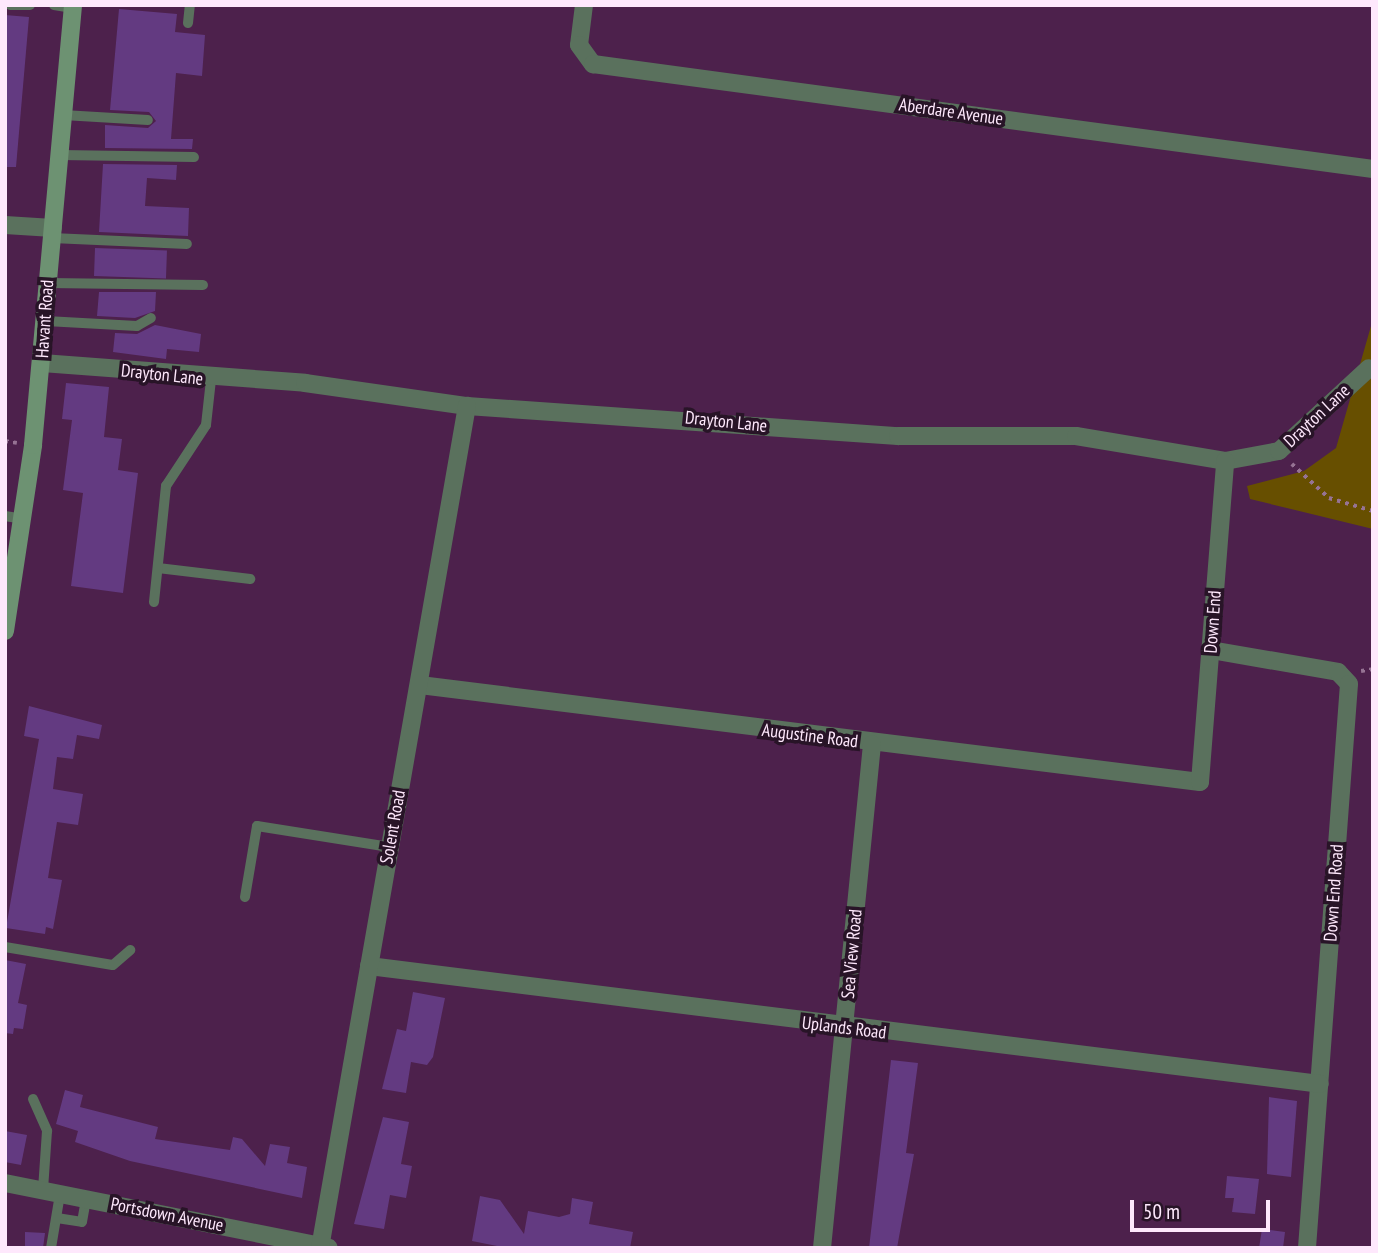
<!DOCTYPE html>
<html>
<head>
<meta charset="utf-8">
<style>
	body { margin:0 }
	#map { position:relative; width:1378px; height:1253px; overflow:hidden; background:#4d214c; font-family:"PT Sans Narrow",sans-serif }
	div>[style] { position:absolute }
	.green>* { inset:0; background:#674f00 }
	.building>* { inset:0; background:#633a81; transform-origin:0 0 }
	.path>* { height:3.5px; margin-top:-1.75px; transform-origin:0; background:repeating-linear-gradient(90deg,#967394 0 3.5px,transparent 0 8.5px) }
	.lane>* { height:10px; margin:-5px; padding:0 5px; transform-origin:5px; border-radius:5px; background:#5a715d }
	.street>* { height:18px; margin:-9px; padding:0 9px; transform-origin:9px; border-radius:9px; background:#5a715d }
	.secondary>* { height:18px; margin:-9px; padding:0 9px; transform-origin:9px; border-radius:9px; background:#6d9272 }
	span { translate:-50% -50%; white-space:nowrap; text-align:center; line-height:1.15; -webkit-text-stroke:7px #281427; paint-order:stroke }
	.street-label { font-size:18px; color:#fee8fc }
	.frame { position:absolute; inset:0; border:7px solid #fee8fc; pointer-events:none }
	.scale { position:absolute; left:1130px; top:1200px; width:140px; height:32px; box-sizing:border-box; border:4px solid #fee8fc; border-top:0; padding-left:9px; font-size:21px; line-height:24px; white-space:nowrap; color:#fee8fc; -webkit-text-stroke:5px #281427; paint-order:stroke }
</style>
</head>
<body>
<div id="map">
	<div class="green">
		<i style="clip-path:polygon(1373px 319px,1373px 529px,1250px 499px,1247px 486px,1304px 471px,1336px 448px)"></i>
	</div>
	<div class="building">
		<i style="clip-path:polygon(119px 9px,177px 14px,175px 32px,205px 35px,202px 76px,176px 73px,171px 139px,193px 139px,192px 149px,105px 148px,105px 125px,148px 128px,156px 121px,149px 112px,110px 110px)"></i>
		<i style="clip-path:polygon(5px 15px,29px 17px,16px 167px,5px 167px)"></i>
		<i style="clip-path:polygon(103px 164px,177px 165px,176px 180px,147px 178px,145px 206px,189px 208px,188px 236px,99px 232px)"></i>
		<i style="left:95px;top:248px;width:72px;height:28px;rotate:2deg"></i>
		<i style="clip-path:polygon(99px 292px,156px 292px,155px 311px,135px 318px,97px 316px)"></i>
		<i style="clip-path:polygon(155px 325px,201px 334px,199px 352px,167px 349px,166px 359px,113px 352px,115px 333px,137px 334px)"></i>
		<i style="clip-path:polygon(66px 383px,109px 387px,104px 437px,122px 439px,118px 470px,138px 473px,123px 593px,71px 586px,83px 493px,63px 490px,72px 420px,62px 419px)"></i>
		<i style="clip-path:polygon(29px 706px,102px 725px,99px 739px,77px 735px,73px 759px,57px 757px,53px 789px,83px 794px,78px 825px,57px 822px,48px 878px,62px 880px,53px 929px,46px 927px,45px 934px,6px 928px,39px 739px,24px 736px)"></i>
		<i style="clip-path:polygon(5px 960px,26px 964px,18px 1003px,27px 1005px,23px 1029px,14px 1028px,13px 1034px,5px 1033px)"></i>
		<i style="clip-path:polygon(413px 992px,445px 998px,433px 1057px,427px 1065px,411px 1062px,406px 1093px,382px 1089px,397px 1029px,406px 1031px)"></i>
		<i style="clip-path:polygon(891px 1060px,918px 1063px,906px 1153px,914px 1154px,897px 1248px,869px 1248px)"></i>
		<i style="clip-path:polygon(65px 1090px,83px 1095px,80px 1107px,158px 1127px,155px 1139px,230px 1150px,233px 1137px,242px 1139px,265px 1166px,270px 1144px,290px 1147px,287px 1163px,307px 1167px,302px 1198px,130px 1161px,75px 1142px,78px 1131px,56px 1124px)"></i>
		<i style="clip-path:polygon(1269px 1097px,1297px 1101px,1291px 1177px,1267px 1174px)"></i>
		<i style="clip-path:polygon(383px 1117px,409px 1122px,401px 1164px,412px 1166px,406px 1198px,390px 1195px,384px 1229px,354px 1224px)"></i>
		<i style="clip-path:polygon(5px 1131px,27px 1135px,21px 1165px,5px 1162px)"></i>
		<i style="clip-path:polygon(1227px 1176px,1259px 1179px,1255px 1214px,1232px 1212px,1234px 1198px,1225px 1198px)"></i>
		<i style="clip-path:polygon(480px 1196px,500px 1200px,524px 1234px,528px 1211px,559px 1217px,570px 1214px,572px 1198px,593px 1202px,589px 1224px,633px 1232px,630px 1248px,507px 1248px,472px 1241px)"></i>
		<i style="clip-path:polygon(1262px 1229px,1285px 1232px,1283px 1248px,1259px 1248px)"></i>
		<i style="clip-path:polygon(25px 1232px,45px 1233px,43px 1248px,25px 1248px)"></i>
	</div>
	<div class="path">
		<i style="left:5px;top:441px;width:12px;rotate:9deg"></i>
		<i style="left:1292px;top:464px;width:50px;rotate:42.6deg"></i>
		<i style="left:1329px;top:498px;width:46px;rotate:16.5deg"></i>
		<i style="left:1361px;top:671px;width:12px;rotate:-9deg"></i>
	</div>
	<div class="lane">
		<i style="left:10px;top:5px;width:20px"></i>
		<i style="left:54px;top:5px;width:19px;rotate:9deg"></i>
		<i style="left:188px;top:23px;width:18px;rotate:-84deg"></i>
		<i style="left:63px;top:115px;width:85px;rotate:3.4deg"></i>
		<i style="left:60px;top:155px;width:134px;rotate:0.9deg"></i>
		<i style="left:52px;top:238px;width:135px;rotate:2.5deg"></i>
		<i style="left:48px;top:283px;width:155px;rotate:0.7deg"></i>
		<i style="left:46px;top:321px;width:91px;rotate:3.1deg"></i>
		<i style="left:137px;top:326px;width:16px;rotate:-30deg"></i>
		<i style="left:5px;top:516px;width:19px;rotate:9deg"></i>
		<i style="left:158px;top:568px;width:93px;rotate:6.8deg"></i>
		<i style="left:154px;top:602px;width:117px;rotate:-84.1deg"></i>
		<i style="left:166px;top:486px;width:73px;rotate:-56.7deg"></i>
		<i style="left:206px;top:425px;width:45px;rotate:-83.7deg"></i>
		<i style="left:245px;top:897px;width:72px;rotate:-80.4deg"></i>
		<i style="left:257px;top:826px;width:134px;rotate:9deg"></i>
		<i style="left:5px;top:947px;width:109px;rotate:9.5deg"></i>
		<i style="left:113px;top:965px;width:23px;rotate:-41deg"></i>
		<i style="left:33px;top:1099px;width:35px;rotate:66deg"></i>
		<i style="left:47px;top:1131px;width:59px;rotate:93.9deg"></i>
		<i style="left:57px;top:1218px;width:25px;rotate:9deg"></i>
		<i style="left:82px;top:1222px;width:23px;rotate:-80deg"></i>
		<i style="left:51px;top:1248px;width:55px;rotate:-80.5deg"></i>
	</div>
	<div class="street">
		<i style="left:584px;top:5px;width:40px;rotate:97.1deg"></i>
		<i style="left:579px;top:45px;width:24px;rotate:54deg"></i>
		<i style="left:593px;top:64px;width:787px;rotate:7.67deg"></i>
		<i style="left:5px;top:225px;width:48px;rotate:3.6deg"></i>
		<i style="left:42px;top:363px;width:264px;rotate:4.3deg"></i>
		<i style="left:305px;top:383px;width:164px;rotate:8.1deg"></i>
		<i style="left:467px;top:406px;width:432px;rotate:4deg"></i>
		<i style="left:898px;top:436px;width:178px"></i>
		<i style="left:1076px;top:436px;width:151px;rotate:9.5deg"></i>
		<i style="left:1225px;top:461px;width:55px;rotate:-10.5deg"></i>
		<i style="left:1279px;top:451px;width:122px;rotate:-42.7deg"></i>
		<i style="left:1211px;top:650px;width:129px;rotate:9.8deg"></i>
		<i style="left:1338px;top:672px;width:16px;rotate:47deg"></i>
		<i style="left:1349px;top:684px;width:566px;rotate:94.26deg"></i>
		<i style="left:420px;top:685px;width:786px;rotate:7.09deg"></i>
		<i style="left:1200px;top:782px;width:322px;rotate:-85.5deg"></i>
		<i style="left:369px;top:966px;width:958px;rotate:7.07deg"></i>
		<i style="left:5px;top:1183px;width:330px;rotate:11.3deg"></i>
		<i style="left:320px;top:1248px;width:855px;rotate:-80.1deg"></i>
		<i style="left:822px;top:1248px;width:506px;rotate:-84.33deg"></i>
	</div>
	<div class="secondary">
		<i style="left:5px;top:631px;width:188px;rotate:-81.4deg"></i>
		<i style="left:33px;top:445px;width:442px;rotate:-84.8deg"></i>
	</div>
	<div class="street-label">
		<span style="left:951px;top:112px;rotate:8deg">Aberdare Avenue</span>
		<span style="left:45px;top:319px;rotate:-86deg">Havant Road</span>
		<span style="left:162px;top:375px;rotate:6deg">Drayton Lane</span>
		<span style="left:1317px;top:416px;rotate:-43deg">Drayton Lane</span>
		<span style="left:726px;top:422px;rotate:6deg">Drayton Lane</span>
		<span style="left:1213px;top:622px;rotate:-86deg">Down End</span>
		<span style="left:810px;top:736px;rotate:7deg">Augustine Road</span>
		<span style="left:393px;top:827px;rotate:-80deg">Solent Road</span>
		<span style="left:1334px;top:893px;rotate:-86deg">Down End Road</span>
		<span style="left:852px;top:954px;rotate:-85deg">Sea View Road</span>
		<span style="left:844px;top:1028px;rotate:7deg">Uplands Road</span>
		<span style="left:167px;top:1215px;rotate:11deg">Portsdown Avenue</span>
	</div>
	<div class="frame"></div>
	<div class="scale">50 m</div>
</div>
</body>
</html>
